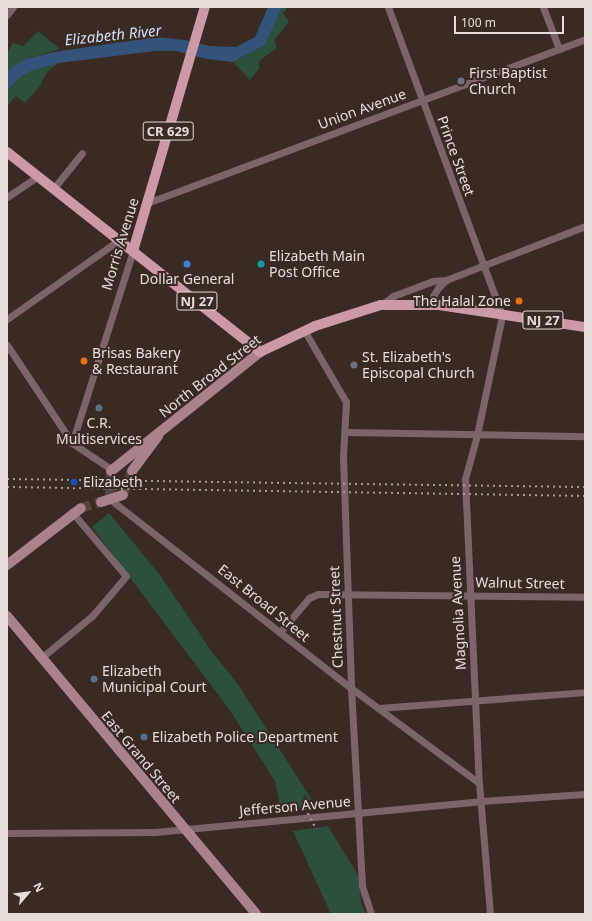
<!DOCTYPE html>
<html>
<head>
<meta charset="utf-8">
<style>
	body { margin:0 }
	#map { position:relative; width:592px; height:921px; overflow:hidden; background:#392a23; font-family:"Noto Sans",sans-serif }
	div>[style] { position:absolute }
	.green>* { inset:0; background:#2c503a }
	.water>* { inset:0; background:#355279 }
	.secondary-tunnel>* { height:10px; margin-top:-5px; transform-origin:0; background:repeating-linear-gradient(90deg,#53453e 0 10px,transparent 0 15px) }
	.street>* { height:7px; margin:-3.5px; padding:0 3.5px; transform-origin:3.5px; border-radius:3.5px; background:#7d646b }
	.secondary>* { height:10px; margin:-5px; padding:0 5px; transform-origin:5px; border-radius:5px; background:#aa828c }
	.primary>* { height:10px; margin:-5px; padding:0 5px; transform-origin:5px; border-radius:5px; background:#cc99a6 }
	.rail>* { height:2px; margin-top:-1px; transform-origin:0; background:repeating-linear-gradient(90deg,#a99d97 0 2px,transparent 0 6px) }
	.dots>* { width:11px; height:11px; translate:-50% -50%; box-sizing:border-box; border:2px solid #392a23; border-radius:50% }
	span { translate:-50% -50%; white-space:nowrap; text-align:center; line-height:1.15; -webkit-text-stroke:4px #392a23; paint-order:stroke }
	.shield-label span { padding:1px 3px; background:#392a23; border:1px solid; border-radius:3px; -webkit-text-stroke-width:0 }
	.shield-label { font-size:13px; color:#e7ddd8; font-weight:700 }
	.poi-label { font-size:14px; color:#e7ddd8 }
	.left { translate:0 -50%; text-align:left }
	.right { translate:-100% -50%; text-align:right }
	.street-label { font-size:14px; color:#e7ddd8 }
	.water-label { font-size:15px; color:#cee1fb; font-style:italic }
	.frame { position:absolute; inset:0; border:8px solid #e7ddd8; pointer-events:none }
	.north { position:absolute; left:8px; top:873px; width:40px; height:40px; -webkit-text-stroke:3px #392a23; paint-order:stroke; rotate:62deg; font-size:11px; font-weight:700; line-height:16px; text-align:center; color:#e7ddd8 }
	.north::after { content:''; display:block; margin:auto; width:14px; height:18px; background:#e7ddd8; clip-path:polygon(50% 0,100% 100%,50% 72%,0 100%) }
	.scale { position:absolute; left:454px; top:16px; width:110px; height:18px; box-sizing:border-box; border:2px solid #e7ddd8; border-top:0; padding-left:5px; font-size:12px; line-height:14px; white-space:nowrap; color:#e7ddd8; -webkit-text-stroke:3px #392a23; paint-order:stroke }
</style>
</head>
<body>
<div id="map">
	<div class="green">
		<i style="clip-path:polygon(282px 7px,288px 7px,283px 13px,289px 22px,274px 40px,277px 48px,259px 61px,259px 69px,250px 80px,233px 62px,265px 45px)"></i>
		<i style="clip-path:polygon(38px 31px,60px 49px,26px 59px,7px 72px,7px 54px,13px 43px,23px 46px)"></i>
		<i style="clip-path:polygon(59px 63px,48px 71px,39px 87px,25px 103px,16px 96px,7px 106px,7px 91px,19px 78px,31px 71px)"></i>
		<i style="clip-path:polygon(109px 513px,160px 575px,212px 652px,237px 683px,316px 806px,278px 809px,279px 799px,275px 781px,229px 709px,92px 527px)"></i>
		<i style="clip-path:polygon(328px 826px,359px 877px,361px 903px,366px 914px,331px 914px,293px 831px)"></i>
	</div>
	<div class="water">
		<i style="clip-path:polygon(268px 7px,282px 7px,265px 45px,233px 62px,207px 59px,176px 51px,155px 51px,59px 63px,31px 71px,19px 78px,7px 91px,7px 72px,12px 67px,26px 59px,54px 52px,156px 37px,185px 40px,210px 46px,236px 47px,255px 37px)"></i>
	</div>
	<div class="secondary-tunnel">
		<i style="left:110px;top:495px;width:24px;rotate:-88deg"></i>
		<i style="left:123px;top:495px;width:26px;rotate:-69deg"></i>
		<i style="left:81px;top:508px;width:21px;rotate:-17deg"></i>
	</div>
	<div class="street">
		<i style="left:388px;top:7px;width:329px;rotate:69.7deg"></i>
		<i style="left:502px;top:316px;width:122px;rotate:101.9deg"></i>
		<i style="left:477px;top:435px;width:46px;rotate:105.3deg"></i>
		<i style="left:465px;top:479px;width:304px;rotate:87.4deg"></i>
		<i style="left:479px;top:783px;width:131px;rotate:85.2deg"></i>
		<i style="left:543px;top:7px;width:45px;rotate:69.1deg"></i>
		<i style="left:7px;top:15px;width:10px;rotate:-53deg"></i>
		<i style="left:53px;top:189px;width:46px;rotate:-51.1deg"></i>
		<i style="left:7px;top:197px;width:37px;rotate:-34deg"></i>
		<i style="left:147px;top:203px;width:468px;rotate:-20.5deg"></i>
		<i style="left:433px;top:304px;width:8px;rotate:-90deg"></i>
		<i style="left:433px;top:296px;width:9px;rotate:-58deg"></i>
		<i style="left:438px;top:288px;width:11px;rotate:-45deg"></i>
		<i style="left:381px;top:305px;width:15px;rotate:-37deg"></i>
		<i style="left:393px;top:296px;width:43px;rotate:-20.6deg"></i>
		<i style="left:433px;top:281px;width:13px;rotate:-4deg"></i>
		<i style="left:446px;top:280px;width:149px;rotate:-21.2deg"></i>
		<i style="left:7px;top:319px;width:137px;rotate:-35.2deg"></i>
		<i style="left:304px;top:330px;width:83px;rotate:59.7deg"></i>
		<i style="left:346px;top:402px;width:54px;rotate:93.2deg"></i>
		<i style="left:343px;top:456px;width:232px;rotate:88deg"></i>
		<i style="left:351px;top:688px;width:198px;rotate:86.8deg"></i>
		<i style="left:362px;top:886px;width:29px;rotate:72deg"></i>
		<i style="left:7px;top:345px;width:118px;rotate:56.4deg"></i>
		<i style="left:346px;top:432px;width:239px;rotate:1deg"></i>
		<i style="left:111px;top:469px;width:47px;rotate:-146.3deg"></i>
		<i style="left:72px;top:443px;width:201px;rotate:-72.4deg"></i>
		<i style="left:111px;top:500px;width:305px;rotate:38.1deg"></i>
		<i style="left:351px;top:688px;width:159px;rotate:36.6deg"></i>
		<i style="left:280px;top:632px;width:45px;rotate:-49.5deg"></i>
		<i style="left:309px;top:598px;width:10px;rotate:-24deg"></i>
		<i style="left:318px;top:594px;width:267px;rotate:0.6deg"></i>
		<i style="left:41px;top:658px;width:66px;rotate:-39.5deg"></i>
		<i style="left:92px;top:616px;width:52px;rotate:-49.6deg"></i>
		<i style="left:126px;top:576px;width:84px;rotate:-130.2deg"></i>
		<i style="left:379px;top:708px;width:207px;rotate:-4.4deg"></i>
		<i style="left:7px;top:833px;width:148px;rotate:-0.4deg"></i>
		<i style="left:155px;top:832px;width:327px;rotate:-5.4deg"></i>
		<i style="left:481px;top:801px;width:104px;rotate:-3.9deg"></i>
	</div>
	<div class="secondary">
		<i style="left:111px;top:471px;width:191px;rotate:-38.6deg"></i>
		<i style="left:132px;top:471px;width:44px;rotate:-53.4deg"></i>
		<i style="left:101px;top:502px;width:23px;rotate:-18deg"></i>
		<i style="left:7px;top:565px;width:93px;rotate:-37.6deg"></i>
		<i style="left:7px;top:616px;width:388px;rotate:50.1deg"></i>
	</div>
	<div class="primary">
		<i style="left:7px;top:152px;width:323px;rotate:38.3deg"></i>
		<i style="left:260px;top:352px;width:61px;rotate:-25.3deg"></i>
		<i style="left:315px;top:326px;width:69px;rotate:-17.7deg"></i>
		<i style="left:381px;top:305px;width:58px"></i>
		<i style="left:439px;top:305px;width:148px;rotate:8.6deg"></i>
		<i style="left:133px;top:251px;width:254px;rotate:-73.6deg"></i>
	</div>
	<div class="rail">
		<i style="left:7px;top:479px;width:578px;rotate:0.79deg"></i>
		<i style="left:7px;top:487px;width:578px;rotate:0.89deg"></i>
		<i style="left:305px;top:808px;width:24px;rotate:62deg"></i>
	</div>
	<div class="dots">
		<i style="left:461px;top:81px;background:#6b7280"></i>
		<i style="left:187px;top:264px;background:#3f7fe0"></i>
		<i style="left:261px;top:264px;background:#0f9aa8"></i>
		<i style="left:519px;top:301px;background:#e8710a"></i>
		<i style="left:84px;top:361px;background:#e8710a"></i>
		<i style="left:354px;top:365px;background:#6b7280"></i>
		<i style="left:99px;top:408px;background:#5c6f8a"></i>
		<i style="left:74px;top:482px;background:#1a4fb4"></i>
		<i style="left:94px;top:679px;background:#5c6f8a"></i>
		<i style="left:144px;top:737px;background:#5c6f8a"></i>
	</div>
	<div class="shield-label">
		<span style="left:168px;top:131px">CR 629</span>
		<span style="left:197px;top:301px">NJ 27</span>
		<span style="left:543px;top:320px">NJ 27</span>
	</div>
	<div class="poi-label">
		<span class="left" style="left:469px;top:81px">First Baptist<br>Church</span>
		<span class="left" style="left:269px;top:264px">Elizabeth Main<br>Post Office</span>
		<span style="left:187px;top:279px">Dollar General</span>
		<span class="right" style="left:511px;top:301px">The Halal Zone</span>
		<span class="left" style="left:92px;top:361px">Brisas Bakery<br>&amp; Restaurant</span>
		<span class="left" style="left:362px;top:365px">St. Elizabeth's<br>Episcopal Church</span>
		<span style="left:99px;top:431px">C.R.<br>Multiservices</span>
		<span class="left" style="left:83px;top:482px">Elizabeth</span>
		<span class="left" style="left:102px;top:679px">Elizabeth<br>Municipal Court</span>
		<span class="left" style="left:152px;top:737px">Elizabeth Police Department</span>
	</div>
	<div class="street-label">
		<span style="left:362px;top:109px;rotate:-20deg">Union Avenue</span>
		<span style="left:456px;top:156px;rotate:70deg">Prince Street</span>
		<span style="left:120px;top:244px;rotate:-73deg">Morris Avenue</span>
		<span style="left:210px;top:376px;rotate:-38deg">North Broad Street</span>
		<span style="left:520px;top:583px;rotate:1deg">Walnut Street</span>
		<span style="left:264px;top:603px;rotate:39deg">East Broad Street</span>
		<span style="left:458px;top:613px;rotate:-93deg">Magnolia Avenue</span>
		<span style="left:336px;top:617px;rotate:-92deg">Chestnut Street</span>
		<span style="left:141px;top:757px;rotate:50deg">East Grand Street</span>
		<span style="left:295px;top:806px;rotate:-5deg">Jefferson Avenue</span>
	</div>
	<div class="water-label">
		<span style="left:113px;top:35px;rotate:-6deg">Elizabeth River</span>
	</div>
	<div class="frame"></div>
	<div class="north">N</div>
	<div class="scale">100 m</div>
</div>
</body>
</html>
